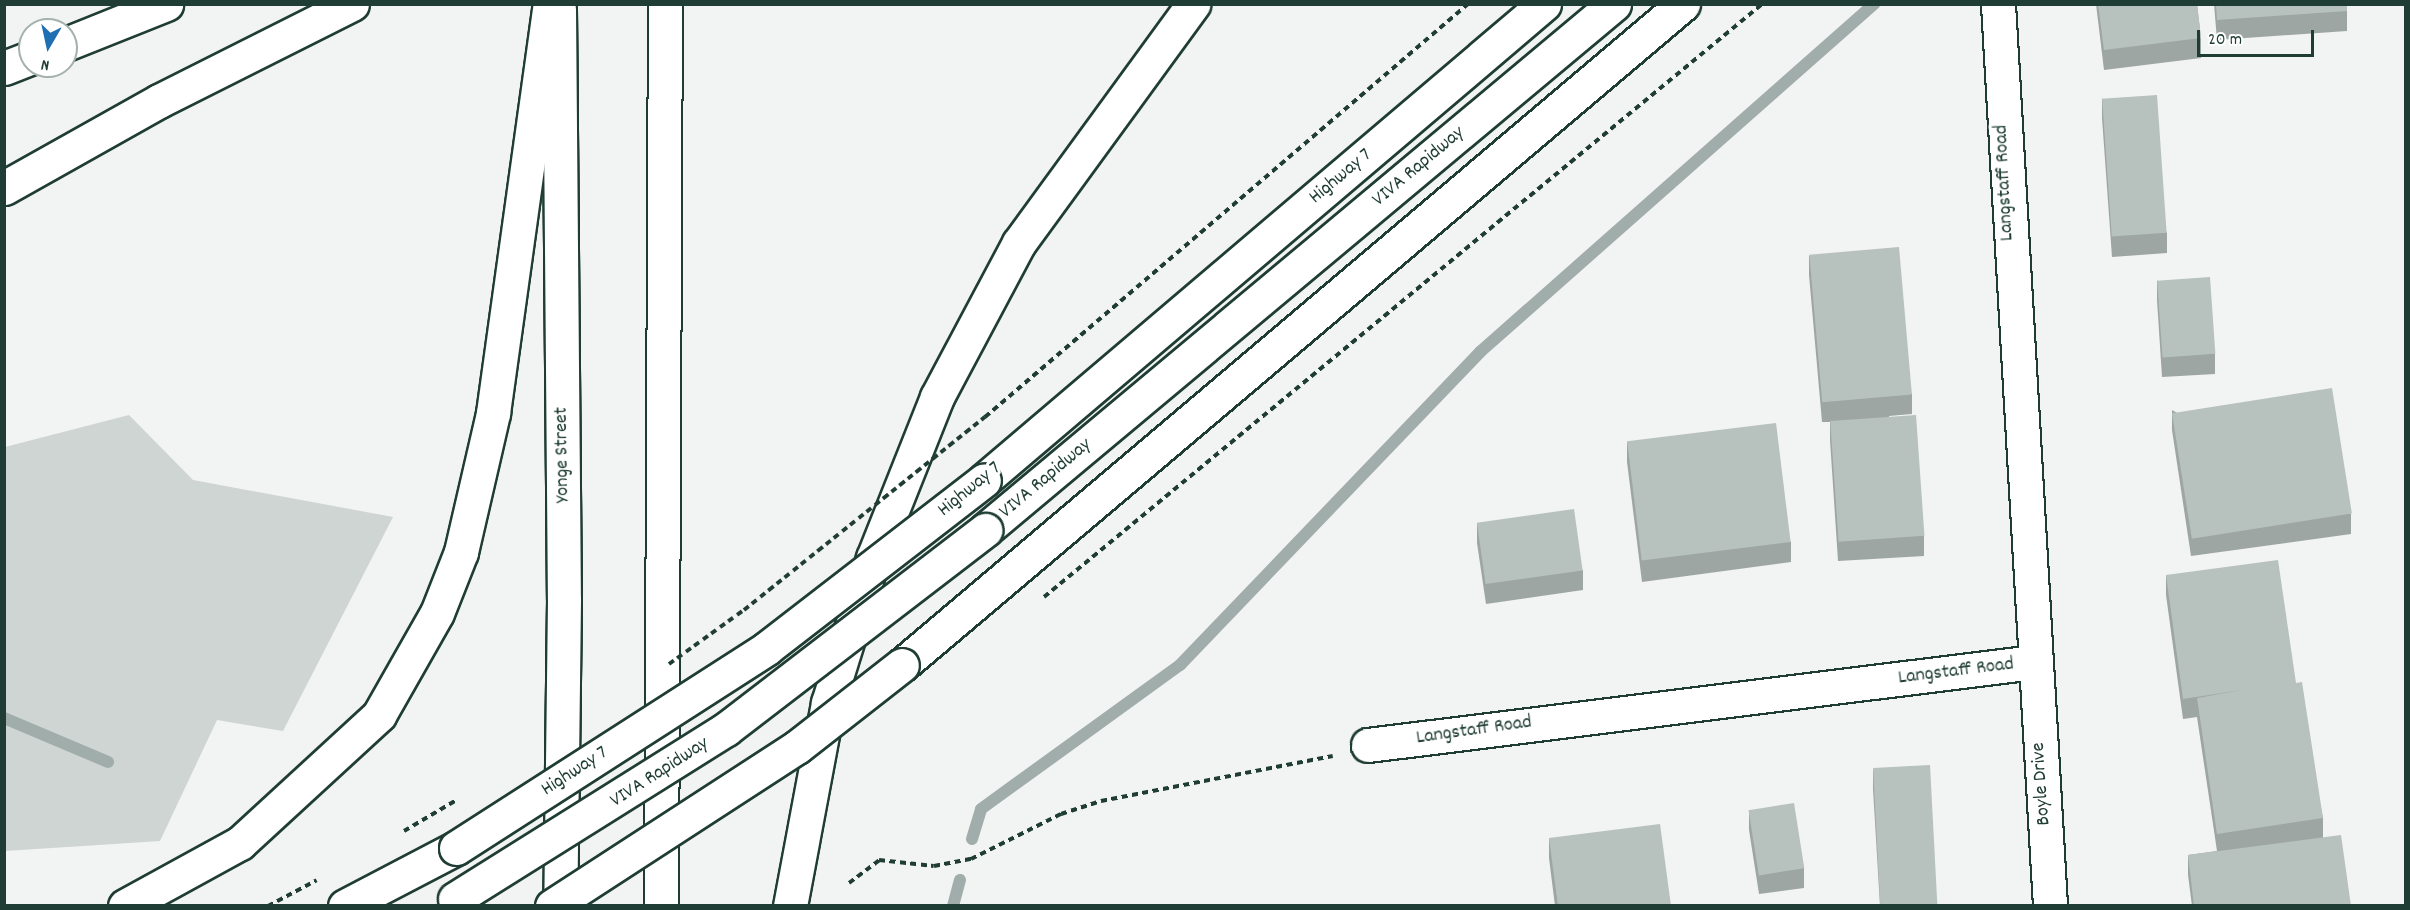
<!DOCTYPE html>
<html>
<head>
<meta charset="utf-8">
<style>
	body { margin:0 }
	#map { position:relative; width:2410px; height:910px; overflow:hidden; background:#f2f3f3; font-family:Dekko,sans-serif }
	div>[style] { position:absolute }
	.green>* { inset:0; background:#ced5d3 }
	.stream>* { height:12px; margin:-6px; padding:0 6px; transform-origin:6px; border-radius:6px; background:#a1adaa }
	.path>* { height:4px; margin-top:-2px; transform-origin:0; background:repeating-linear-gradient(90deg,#1f3d34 0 6px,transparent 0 10.5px) }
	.roads { filter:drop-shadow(2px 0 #1f3d34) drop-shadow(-2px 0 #1f3d34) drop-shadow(0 2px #1f3d34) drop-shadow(0 -2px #1f3d34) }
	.minor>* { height:33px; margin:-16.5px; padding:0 16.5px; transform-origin:16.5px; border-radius:16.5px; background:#fff }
	.major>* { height:33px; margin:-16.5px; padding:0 16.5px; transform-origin:16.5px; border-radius:16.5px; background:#fff }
	.highway>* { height:33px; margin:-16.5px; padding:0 16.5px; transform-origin:16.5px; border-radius:16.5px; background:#fff }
	.path-bridge>* { height:4px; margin-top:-2px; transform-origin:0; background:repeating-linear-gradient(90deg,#1f3d34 0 6px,transparent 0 10.5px) }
	.bridges { filter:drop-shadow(2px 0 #1f3d34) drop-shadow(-2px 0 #1f3d34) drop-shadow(0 2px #1f3d34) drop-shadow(0 -2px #1f3d34) }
	.minor-bridge>* { height:33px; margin:-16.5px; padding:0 16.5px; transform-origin:16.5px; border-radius:16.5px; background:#fff }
	.major-bridge>* { height:33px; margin:-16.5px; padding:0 16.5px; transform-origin:16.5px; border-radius:16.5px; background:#fff }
	.wall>* { inset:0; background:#9da6a3 }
	.building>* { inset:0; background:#b7c1bd; transform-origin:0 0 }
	span { translate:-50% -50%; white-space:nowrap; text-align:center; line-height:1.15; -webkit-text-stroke:6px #fff; paint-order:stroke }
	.street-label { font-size:20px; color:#1f3d34 }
	.frame { position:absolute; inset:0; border:6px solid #1f3d34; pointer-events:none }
	.north { position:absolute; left:18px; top:18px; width:60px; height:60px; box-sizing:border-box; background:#fff; border:2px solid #a5b1ae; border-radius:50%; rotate:189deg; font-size:16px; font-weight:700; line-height:24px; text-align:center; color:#1f3d34 }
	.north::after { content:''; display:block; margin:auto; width:21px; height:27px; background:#1f6fb2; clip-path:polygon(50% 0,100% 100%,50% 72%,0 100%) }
	.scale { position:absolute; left:2197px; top:30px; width:117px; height:27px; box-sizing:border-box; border:3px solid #1f3d34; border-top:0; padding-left:8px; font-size:18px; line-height:21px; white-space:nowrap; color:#1f3d34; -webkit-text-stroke:4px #fff; paint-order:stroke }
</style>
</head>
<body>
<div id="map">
	<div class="green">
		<i style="clip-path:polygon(129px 415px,193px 480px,393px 517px,283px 731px,217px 720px,160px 841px,5px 851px,5px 447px)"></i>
	</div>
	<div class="stream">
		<i style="left:4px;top:718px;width:113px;rotate:22.9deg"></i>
		<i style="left:972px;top:839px;width:31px;rotate:-73deg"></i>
		<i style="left:981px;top:809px;width:246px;rotate:-35.9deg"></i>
		<i style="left:1180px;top:665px;width:434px;rotate:-46.2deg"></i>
		<i style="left:1480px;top:352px;width:526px;rotate:-41.45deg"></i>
		<i style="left:953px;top:906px;width:27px;rotate:-75deg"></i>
	</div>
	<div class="path">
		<i style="left:985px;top:417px;width:635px;rotate:-40.53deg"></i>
		<i style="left:1044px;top:597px;width:931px;rotate:-39.55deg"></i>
		<i style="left:404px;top:831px;width:59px;rotate:-30.5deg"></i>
		<i style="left:849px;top:883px;width:38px;rotate:-37deg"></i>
		<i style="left:879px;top:860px;width:55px;rotate:6.2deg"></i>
		<i style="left:934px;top:866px;width:38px;rotate:-11deg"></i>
		<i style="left:971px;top:859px;width:101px;rotate:-26.6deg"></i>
		<i style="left:1061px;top:814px;width:42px;rotate:-18deg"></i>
		<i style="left:1101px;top:801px;width:236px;rotate:-11deg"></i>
		<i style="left:268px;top:906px;width:55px;rotate:-28deg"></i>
	</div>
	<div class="roads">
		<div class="minor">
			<i style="left:1998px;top:4px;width:903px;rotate:86.7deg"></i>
			<i style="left:985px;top:530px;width:820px;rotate:-39.9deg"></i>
			<i style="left:1368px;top:745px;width:670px;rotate:-7.11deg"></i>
		</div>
		<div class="major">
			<i style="left:559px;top:9px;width:591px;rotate:89.52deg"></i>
			<i style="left:564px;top:600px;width:306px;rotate:90.7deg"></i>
			<i style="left:984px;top:480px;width:735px;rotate:-40.36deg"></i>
			<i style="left:902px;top:665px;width:1023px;rotate:-40.24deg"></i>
			<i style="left:345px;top:906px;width:125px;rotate:-27.6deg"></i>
			<i style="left:661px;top:906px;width:902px;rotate:-89.75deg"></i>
		</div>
		<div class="highway">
			<i style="left:66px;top:44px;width:108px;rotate:-21.8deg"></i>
			<i style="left:4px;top:68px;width:28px;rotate:-21deg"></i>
			<i style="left:4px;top:188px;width:178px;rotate:-29.3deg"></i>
			<i style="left:159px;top:101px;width:216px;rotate:-26.7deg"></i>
			<i style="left:125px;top:906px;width:131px;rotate:-28.7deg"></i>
			<i style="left:240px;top:843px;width:189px;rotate:-42.6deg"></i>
			<i style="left:379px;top:715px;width:117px;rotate:-60.4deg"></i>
			<i style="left:437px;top:613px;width:66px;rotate:-68.5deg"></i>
			<i style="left:461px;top:552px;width:143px;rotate:-77deg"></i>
			<i style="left:493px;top:413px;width:413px;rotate:-82.1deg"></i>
			<i style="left:790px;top:906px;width:207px;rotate:-79.4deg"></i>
			<i style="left:828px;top:703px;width:152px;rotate:-72.8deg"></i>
			<i style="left:873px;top:558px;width:173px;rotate:-68.3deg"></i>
			<i style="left:937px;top:397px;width:174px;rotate:-62deg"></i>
			<i style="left:1019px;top:243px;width:296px;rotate:-53.9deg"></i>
		</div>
	</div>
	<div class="path-bridge">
		<i style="left:669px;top:664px;width:92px;rotate:-35.8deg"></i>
		<i style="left:744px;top:610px;width:309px;rotate:-38.7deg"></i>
	</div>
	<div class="bridges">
		<div class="minor-bridge">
			<i style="left:455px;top:899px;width:320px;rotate:-32.1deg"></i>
			<i style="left:726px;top:729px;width:327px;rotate:-37.5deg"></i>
		</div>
		<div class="major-bridge">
			<i style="left:456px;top:848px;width:370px;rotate:-32.7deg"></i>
			<i style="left:767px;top:648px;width:274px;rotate:-37.7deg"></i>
			<i style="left:552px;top:906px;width:292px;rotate:-33deg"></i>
			<i style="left:797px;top:747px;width:133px;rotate:-38deg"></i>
		</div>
	</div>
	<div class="wall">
		<i style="clip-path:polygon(2096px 4px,2197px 4px,2201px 38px,2201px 58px,2104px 70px)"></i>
		<i style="clip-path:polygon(2214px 4px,2347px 4px,2347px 31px,2217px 40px)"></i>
		<i style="clip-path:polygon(2102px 98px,2167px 233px,2167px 253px,2112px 257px,2102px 118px)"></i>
		<i style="clip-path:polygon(1809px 255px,1912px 394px,1912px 414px,1889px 416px,1924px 536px,1924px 556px,1838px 561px,1830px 440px,1830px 422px,1822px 422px,1809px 275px)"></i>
		<i style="clip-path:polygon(2157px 280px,2215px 354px,2215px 374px,2162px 377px,2157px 300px)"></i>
		<i style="clip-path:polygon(2172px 410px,2351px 514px,2351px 534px,2191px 556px,2172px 430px)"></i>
		<i style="clip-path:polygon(1627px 442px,1791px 542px,1791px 562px,1642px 582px,1627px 462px)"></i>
		<i style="clip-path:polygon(1477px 523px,1583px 570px,1583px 590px,1486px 604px,1477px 543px)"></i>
		<i style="clip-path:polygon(2166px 575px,2296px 683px,2323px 818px,2323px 837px,2351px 906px,2192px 906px,2188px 875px,2188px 855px,2217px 851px,2197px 717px,2183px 719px,2166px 595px)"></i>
		<i style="clip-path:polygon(1873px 769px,1938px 906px,1880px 906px,1873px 789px)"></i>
		<i style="clip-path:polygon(1749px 810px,1804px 868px,1804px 888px,1759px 894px,1749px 830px)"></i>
		<i style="clip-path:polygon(1549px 838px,1671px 906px,1555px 906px,1549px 858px)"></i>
	</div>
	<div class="building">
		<i style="clip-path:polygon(2098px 4px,2197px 4px,2201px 38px,2104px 50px)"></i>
		<i style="clip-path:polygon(2216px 4px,2347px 4px,2347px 11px,2217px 20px)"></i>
		<i style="left:2157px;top:95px;width:138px;height:55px;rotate:86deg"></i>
		<i style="left:1899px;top:247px;width:148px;height:90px;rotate:85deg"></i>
		<i style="left:2210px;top:277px;width:77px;height:53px;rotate:86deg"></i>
		<i style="left:2332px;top:388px;width:127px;height:162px;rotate:81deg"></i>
		<i style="left:1916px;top:415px;width:121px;height:86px;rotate:86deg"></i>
		<i style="left:1776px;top:423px;width:120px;height:150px;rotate:83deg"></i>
		<i style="left:1574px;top:509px;width:62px;height:98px;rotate:82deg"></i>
		<i style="clip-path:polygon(2278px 560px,2296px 683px,2302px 682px,2323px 818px,2217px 834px,2197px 698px,2242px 690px,2183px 699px,2166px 575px)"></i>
		<i style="left:1930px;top:765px;width:141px;height:57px;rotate:87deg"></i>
		<i style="left:1794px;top:803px;width:66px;height:46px;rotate:81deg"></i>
		<i style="clip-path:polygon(1660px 824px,1671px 906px,1558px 906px,1549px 838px)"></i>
		<i style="clip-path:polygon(2341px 835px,2351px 906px,2194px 906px,2188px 855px)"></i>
	</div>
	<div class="street-label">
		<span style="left:1419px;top:167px;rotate:-40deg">VIVA Rapidway</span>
		<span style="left:1341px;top:177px;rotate:-40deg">Highway 7</span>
		<span style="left:2005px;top:183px;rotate:-93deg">Langstaff Road</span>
		<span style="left:563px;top:455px;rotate:-91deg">Yonge Street</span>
		<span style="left:1046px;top:479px;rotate:-40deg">VIVA Rapidway</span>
		<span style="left:970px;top:490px;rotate:-39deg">Highway 7</span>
		<span style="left:1956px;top:672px;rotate:-7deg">Langstaff Road</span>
		<span style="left:1474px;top:731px;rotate:-8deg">Langstaff Road</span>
		<span style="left:575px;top:772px;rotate:-33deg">Highway 7</span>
		<span style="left:660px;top:773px;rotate:-33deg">VIVA Rapidway</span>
		<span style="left:2042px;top:784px;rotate:-94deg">Boyle Drive</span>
	</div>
	<div class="frame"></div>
	<div class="north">N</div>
	<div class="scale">20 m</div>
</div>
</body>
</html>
